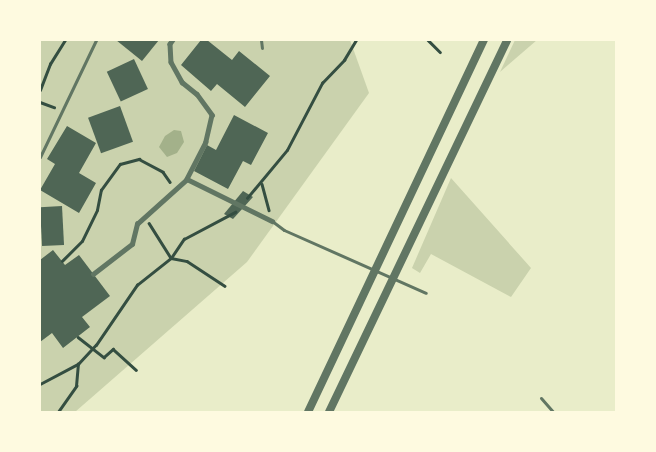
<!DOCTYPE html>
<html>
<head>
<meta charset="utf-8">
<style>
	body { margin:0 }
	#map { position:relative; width:656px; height:452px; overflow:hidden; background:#e9edc9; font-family:Signika,sans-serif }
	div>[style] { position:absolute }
	.green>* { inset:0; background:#cad2ad }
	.water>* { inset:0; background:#a3b18a }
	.building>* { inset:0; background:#4f6655; transform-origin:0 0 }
	.path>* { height:2.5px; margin:-1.25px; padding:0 1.25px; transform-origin:1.25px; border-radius:1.25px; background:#344e41 }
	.service>* { height:3px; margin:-1.5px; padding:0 1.5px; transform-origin:1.5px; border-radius:1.5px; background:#617663 }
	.pedestrian>* { height:4.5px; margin:-2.25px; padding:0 2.25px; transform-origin:2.25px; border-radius:2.25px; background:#617663 }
	.tertiary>* { height:8px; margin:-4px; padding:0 4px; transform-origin:4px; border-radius:4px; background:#617663 }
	span { translate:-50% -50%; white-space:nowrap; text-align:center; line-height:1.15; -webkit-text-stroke:4px #fefae0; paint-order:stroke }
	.frame { position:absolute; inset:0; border:41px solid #fefae0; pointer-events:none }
</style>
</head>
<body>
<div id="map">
	<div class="green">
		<i style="clip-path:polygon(40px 40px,350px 40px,369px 93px,247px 262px,75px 412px,40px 412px)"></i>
		<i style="clip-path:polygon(515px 40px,537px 40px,500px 72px)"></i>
		<i style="clip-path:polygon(451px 178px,531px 268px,511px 297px,431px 254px,420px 273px,412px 268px)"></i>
	</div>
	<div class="water">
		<i style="clip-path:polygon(174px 130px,181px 131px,184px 142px,177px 153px,167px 157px,159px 147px,165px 136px)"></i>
	</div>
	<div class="building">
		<i style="clip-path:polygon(116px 40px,159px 40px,142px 61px)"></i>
		<i style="clip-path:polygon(201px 40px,207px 40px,232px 60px,239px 51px,270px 76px,245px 107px,217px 84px,211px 91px,181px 65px)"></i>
		<i style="left:134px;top:59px;width:33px;height:30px;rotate:65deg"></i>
		<i style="left:120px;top:106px;width:38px;height:34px;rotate:70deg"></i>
		<i style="clip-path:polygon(234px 115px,268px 133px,251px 165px,243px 161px,228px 189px,194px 171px,207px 145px,216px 150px)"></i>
		<i style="clip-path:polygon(67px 126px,96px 143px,79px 173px,96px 183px,79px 213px,40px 190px,55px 164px,47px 159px)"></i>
		<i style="clip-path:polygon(243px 191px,253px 197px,233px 219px,224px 214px)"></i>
		<i style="left:62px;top:206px;width:39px;height:22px;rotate:87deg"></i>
		<i style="clip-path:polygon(53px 250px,65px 265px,79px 255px,110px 296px,82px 317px,90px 327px,63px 348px,52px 333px,40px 342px,40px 260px)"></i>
	</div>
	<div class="path">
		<i style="left:428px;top:40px;width:17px;rotate:45deg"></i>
		<i style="left:40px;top:90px;width:28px;rotate:-69deg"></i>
		<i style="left:50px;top:64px;width:28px;rotate:-58deg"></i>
		<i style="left:40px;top:102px;width:15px;rotate:20deg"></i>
		<i style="left:262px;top:184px;width:27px;rotate:75deg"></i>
		<i style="left:247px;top:198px;width:62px;rotate:-50.2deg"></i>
		<i style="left:287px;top:150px;width:76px;rotate:-62.4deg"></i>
		<i style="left:322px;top:83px;width:32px;rotate:-46deg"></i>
		<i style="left:344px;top:60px;width:23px;rotate:-59deg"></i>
		<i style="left:149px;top:223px;width:41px;rotate:57.8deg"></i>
		<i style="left:171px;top:258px;width:16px;rotate:11deg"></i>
		<i style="left:187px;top:261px;width:45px;rotate:33.3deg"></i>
		<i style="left:62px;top:261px;width:28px;rotate:-45deg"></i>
		<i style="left:82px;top:241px;width:34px;rotate:-64deg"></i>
		<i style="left:97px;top:210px;width:20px;rotate:-79deg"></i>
		<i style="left:101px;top:190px;width:32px;rotate:-54deg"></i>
		<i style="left:120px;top:164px;width:20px;rotate:-15deg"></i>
		<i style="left:139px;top:159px;width:27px;rotate:28deg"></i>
		<i style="left:163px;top:172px;width:12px;rotate:55deg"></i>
		<i style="left:78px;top:337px;width:33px;rotate:38deg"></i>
		<i style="left:104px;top:357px;width:12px;rotate:-42deg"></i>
		<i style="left:113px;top:349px;width:31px;rotate:42deg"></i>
		<i style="left:40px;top:384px;width:43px;rotate:-27.8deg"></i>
		<i style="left:58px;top:412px;width:32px;rotate:-55deg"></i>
		<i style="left:76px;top:386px;width:22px;rotate:-85deg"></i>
		<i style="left:78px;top:364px;width:26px;rotate:-47deg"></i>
		<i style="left:96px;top:345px;width:73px;rotate:-55.7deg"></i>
		<i style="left:137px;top:285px;width:43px;rotate:-38.5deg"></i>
		<i style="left:171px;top:258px;width:23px;rotate:-56deg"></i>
		<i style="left:184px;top:239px;width:58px;rotate:-27.9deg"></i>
	</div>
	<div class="service">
		<i style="left:261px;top:40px;width:8px;rotate:83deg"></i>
		<i style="left:40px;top:157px;width:130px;rotate:-64.4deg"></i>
		<i style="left:272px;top:221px;width:15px;rotate:37deg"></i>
		<i style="left:284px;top:230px;width:155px;rotate:23.9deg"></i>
		<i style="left:541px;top:398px;width:18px;rotate:49deg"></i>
	</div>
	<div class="pedestrian">
		<i style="left:173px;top:40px;width:5px;rotate:127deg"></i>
		<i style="left:170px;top:44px;width:18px;rotate:87deg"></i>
		<i style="left:171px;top:62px;width:23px;rotate:61deg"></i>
		<i style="left:182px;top:82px;width:19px;rotate:39deg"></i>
		<i style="left:197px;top:94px;width:26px;rotate:54deg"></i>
		<i style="left:212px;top:115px;width:28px;rotate:103deg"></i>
		<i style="left:206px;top:142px;width:42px;rotate:117.2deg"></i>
		<i style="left:93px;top:274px;width:49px;rotate:-37.6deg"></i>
		<i style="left:132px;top:244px;width:21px;rotate:-76deg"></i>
		<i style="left:137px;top:224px;width:67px;rotate:-42deg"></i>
		<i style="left:187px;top:179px;width:95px;rotate:26.3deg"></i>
	</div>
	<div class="tertiary">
		<i style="left:308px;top:412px;width:412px;rotate:-64.7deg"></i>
		<i style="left:329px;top:412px;width:412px;rotate:-64.4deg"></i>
	</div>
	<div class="frame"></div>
</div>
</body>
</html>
